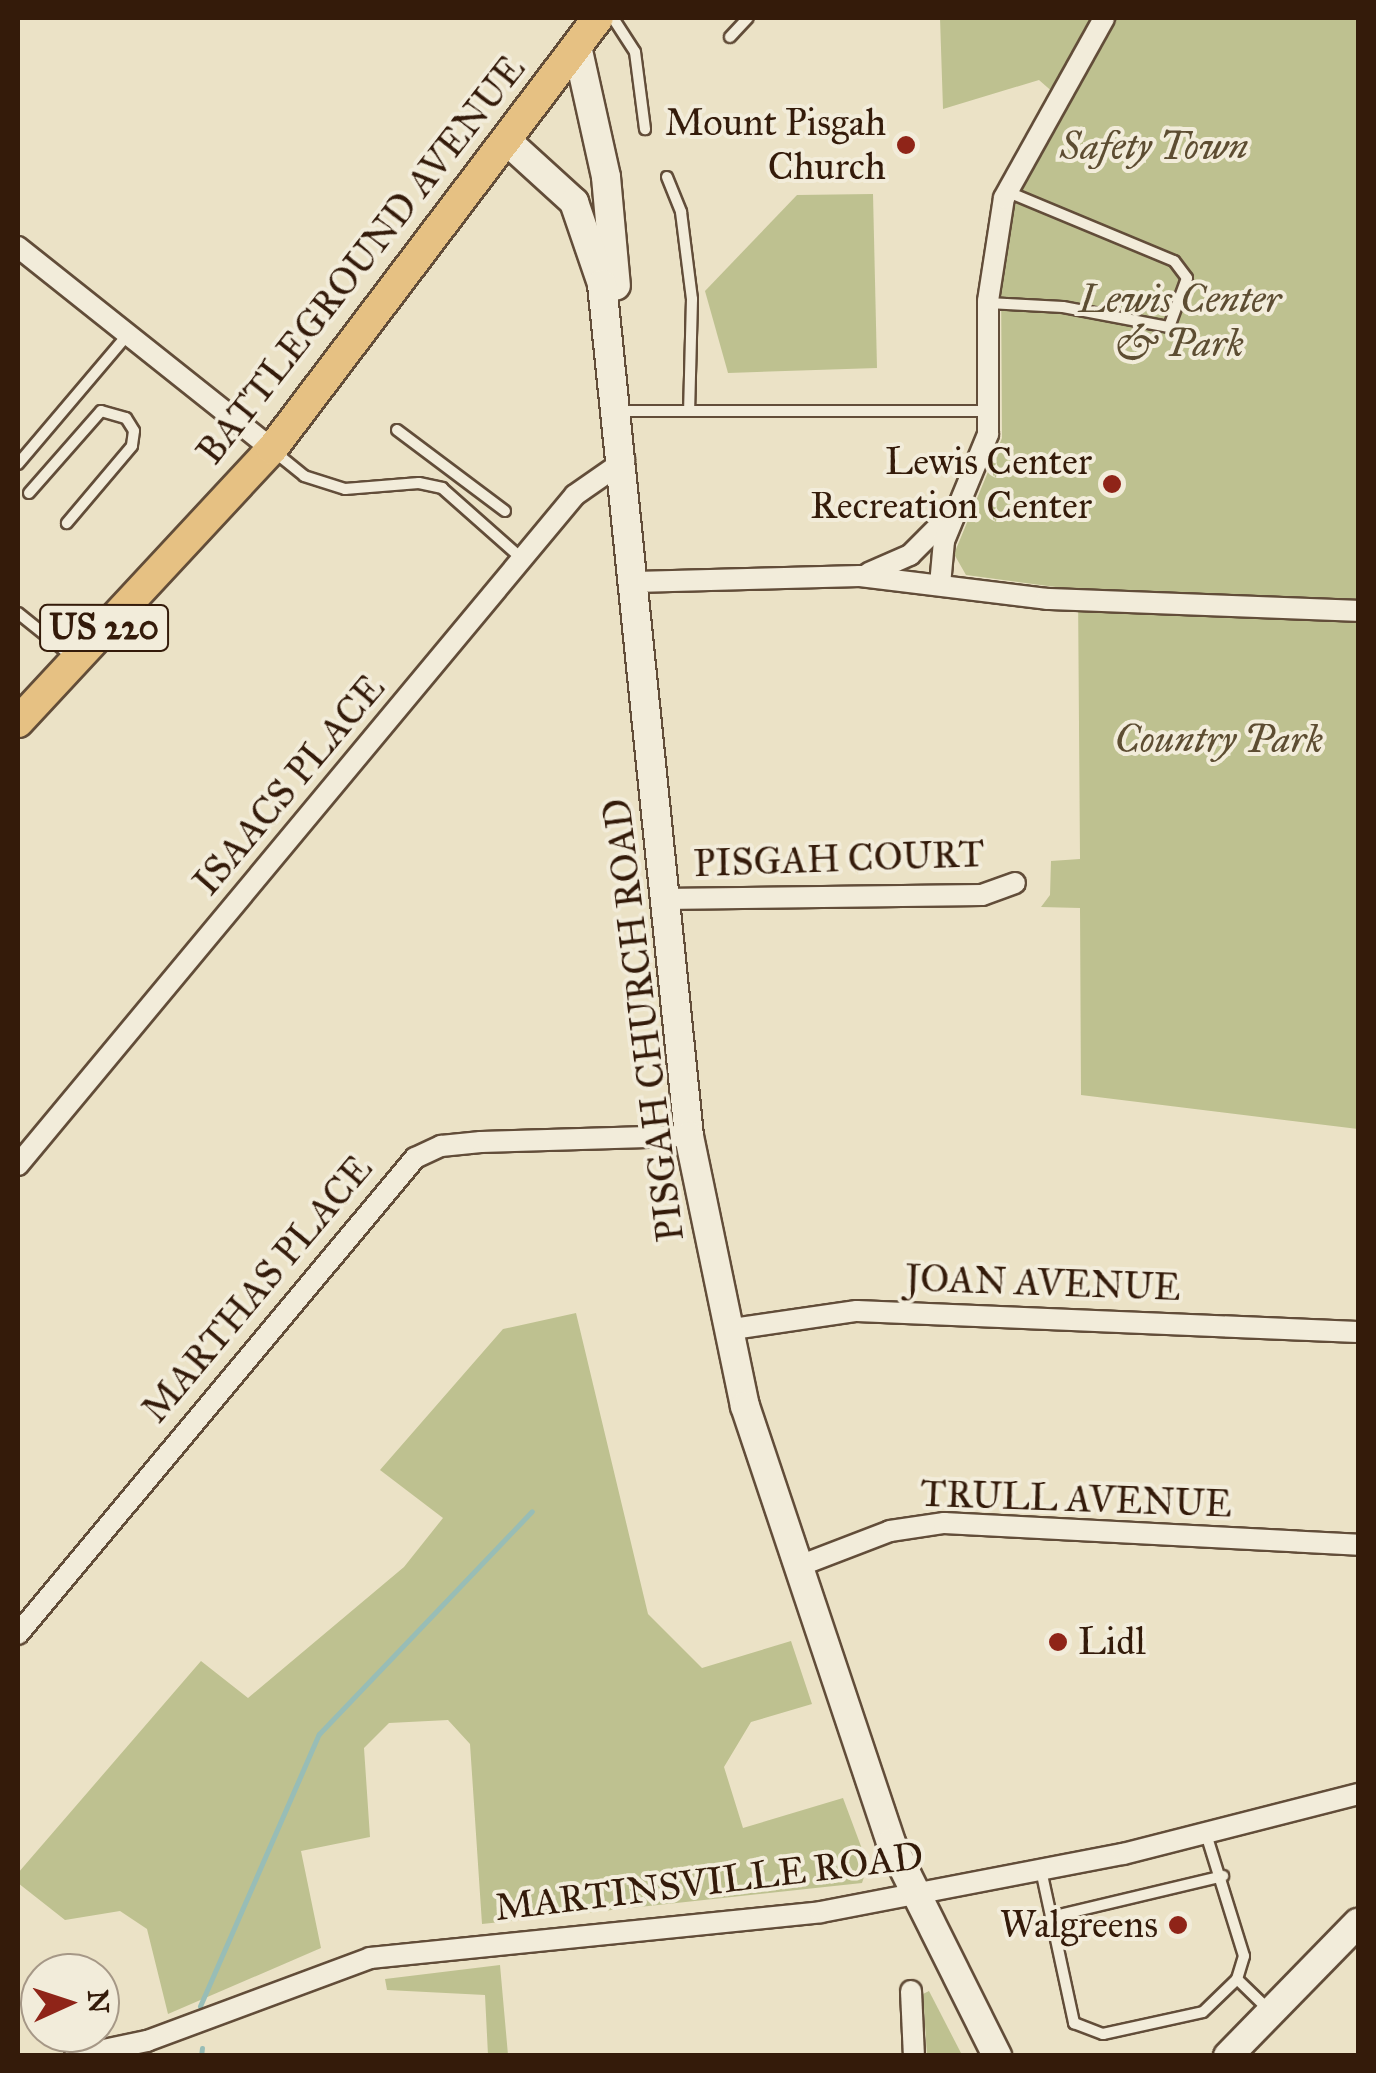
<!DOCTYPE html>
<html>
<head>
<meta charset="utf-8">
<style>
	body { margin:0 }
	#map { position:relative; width:1376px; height:2073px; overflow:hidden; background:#ebe2c6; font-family:"IM FELL Great Primer",serif }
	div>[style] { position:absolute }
	.green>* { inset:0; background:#bec190 }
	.stream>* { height:5px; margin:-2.5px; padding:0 2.5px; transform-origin:2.5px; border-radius:2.5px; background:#98bdb6 }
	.roads { filter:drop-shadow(2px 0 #624d39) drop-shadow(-2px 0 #624d39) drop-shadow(0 2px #624d39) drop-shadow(0 -2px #624d39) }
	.service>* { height:10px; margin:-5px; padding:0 5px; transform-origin:5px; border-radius:5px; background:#f2ecda }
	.minor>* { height:20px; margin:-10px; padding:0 10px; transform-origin:10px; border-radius:10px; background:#f2ecda }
	.secondary>* { height:28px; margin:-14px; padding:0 14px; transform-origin:14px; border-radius:14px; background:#f2ecda }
	.primary>* { height:30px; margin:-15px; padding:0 15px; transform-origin:15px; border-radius:15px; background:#e6c183 }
	.dots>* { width:28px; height:28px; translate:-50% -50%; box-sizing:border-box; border:5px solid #f2ecda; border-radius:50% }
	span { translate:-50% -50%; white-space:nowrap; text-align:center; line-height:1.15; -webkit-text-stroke:8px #f2ecda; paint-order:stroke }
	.shield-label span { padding:2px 8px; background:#f2ecda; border:2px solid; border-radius:8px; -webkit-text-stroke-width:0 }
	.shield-label { font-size:35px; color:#341b0a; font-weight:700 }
	.poi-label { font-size:38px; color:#341b0a }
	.right { translate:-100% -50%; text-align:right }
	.left { translate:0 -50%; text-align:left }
	.park-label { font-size:38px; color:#5d4d32; font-style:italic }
	.street-label { font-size:38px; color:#341b0a }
	.frame { position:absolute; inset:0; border:20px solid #341b0a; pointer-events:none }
	.north { position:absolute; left:20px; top:1953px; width:100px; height:100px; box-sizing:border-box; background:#f2ecda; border:2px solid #a69887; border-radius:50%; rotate:87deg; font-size:28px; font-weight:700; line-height:40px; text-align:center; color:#341b0a }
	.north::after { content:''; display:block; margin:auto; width:35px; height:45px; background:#8f2418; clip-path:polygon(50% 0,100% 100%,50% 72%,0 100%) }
</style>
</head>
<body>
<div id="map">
	<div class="green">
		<i style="clip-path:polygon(940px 18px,1358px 18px,1358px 1129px,1081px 1095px,1080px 908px,1041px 907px,1050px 895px,1051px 861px,1080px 859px,1078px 590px,966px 575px,954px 554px,1002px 438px,1001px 276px,1014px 208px,1063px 101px,1039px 80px,943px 109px)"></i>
		<i style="clip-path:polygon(873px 194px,877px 368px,728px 373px,705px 291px,797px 195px)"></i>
		<i style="clip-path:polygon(576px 1313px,648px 1614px,702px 1668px,791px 1641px,812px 1704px,751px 1722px,724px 1767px,743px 1828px,843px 1798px,868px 1865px,862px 1883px,482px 1924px,470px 1744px,448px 1720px,389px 1723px,364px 1748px,370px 1837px,301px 1851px,321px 1948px,168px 2014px,147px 1929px,120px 1911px,65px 1920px,18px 1883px,18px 1873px,201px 1661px,248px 1698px,404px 1567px,443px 1518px,380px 1470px,503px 1329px)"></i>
		<i style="clip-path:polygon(500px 1965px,508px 2055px,488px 2055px,485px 1995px,387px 1990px,385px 1979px)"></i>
		<i style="clip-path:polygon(929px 1991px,962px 2055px,927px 2055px,923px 1994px)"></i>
	</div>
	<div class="stream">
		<i style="left:200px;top:2006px;width:297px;rotate:-66.4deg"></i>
		<i style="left:319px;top:1734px;width:308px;rotate:-46.3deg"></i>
		<i style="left:201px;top:2056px;width:8px;rotate:-83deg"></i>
	</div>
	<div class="roads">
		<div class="service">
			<i style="left:613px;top:18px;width:40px;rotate:57.1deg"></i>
			<i style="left:635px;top:52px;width:78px;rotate:82.6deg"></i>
			<i style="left:730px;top:37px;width:26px;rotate:-47deg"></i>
			<i style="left:667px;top:177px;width:38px;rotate:68deg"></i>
			<i style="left:681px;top:212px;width:88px;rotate:82.8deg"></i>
			<i style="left:692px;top:299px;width:112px;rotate:91.5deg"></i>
			<i style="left:988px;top:303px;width:75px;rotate:3.1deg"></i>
			<i style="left:1063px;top:307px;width:108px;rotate:10.7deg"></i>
			<i style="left:1169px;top:327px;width:52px;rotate:-69.8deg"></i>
			<i style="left:1187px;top:278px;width:21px;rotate:-127deg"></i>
			<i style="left:1174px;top:261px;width:180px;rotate:-157.4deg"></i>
			<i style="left:619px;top:411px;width:369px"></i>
			<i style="left:397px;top:430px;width:135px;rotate:36.9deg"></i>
			<i style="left:276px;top:453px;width:36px;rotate:39deg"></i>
			<i style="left:304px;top:476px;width:43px;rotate:17.6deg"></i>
			<i style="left:345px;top:489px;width:74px;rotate:-4.6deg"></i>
			<i style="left:419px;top:483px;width:24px;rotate:12deg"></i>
			<i style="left:442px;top:488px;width:106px;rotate:41.5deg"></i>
			<i style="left:18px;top:464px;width:172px;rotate:-49.7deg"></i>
			<i style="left:29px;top:493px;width:109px;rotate:-48.7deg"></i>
			<i style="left:101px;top:411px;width:26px;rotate:16deg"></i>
			<i style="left:126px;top:418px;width:15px;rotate:58deg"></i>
			<i style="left:134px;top:431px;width:15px;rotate:98deg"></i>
			<i style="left:132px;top:446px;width:101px;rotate:130.2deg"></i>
			<i style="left:18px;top:613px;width:72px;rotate:38.8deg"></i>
			<i style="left:1041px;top:1870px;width:157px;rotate:77.8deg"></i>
			<i style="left:1074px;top:2023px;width:31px;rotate:21deg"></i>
			<i style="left:1103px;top:2034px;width:102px;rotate:-12.4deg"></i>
			<i style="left:1203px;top:2012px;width:47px;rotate:-44.1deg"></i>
			<i style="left:1237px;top:1979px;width:24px;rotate:-73deg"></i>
			<i style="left:1244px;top:1956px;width:128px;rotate:-107.3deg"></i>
			<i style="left:1051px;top:1917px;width:177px;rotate:-13.4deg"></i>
			<i style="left:1237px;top:1979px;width:45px;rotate:44.1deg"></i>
		</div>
		<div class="minor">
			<i style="left:18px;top:247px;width:325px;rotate:38.5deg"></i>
			<i style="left:869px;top:573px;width:45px;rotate:-23.7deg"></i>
			<i style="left:910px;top:555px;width:57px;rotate:-45deg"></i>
			<i style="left:635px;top:582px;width:225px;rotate:-1.5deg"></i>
			<i style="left:860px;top:576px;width:188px;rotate:7deg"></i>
			<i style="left:1047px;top:599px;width:311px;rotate:2.2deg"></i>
			<i style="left:940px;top:585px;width:44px;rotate:-84.8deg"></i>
			<i style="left:944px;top:541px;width:116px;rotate:-67.6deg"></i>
			<i style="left:988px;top:434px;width:133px;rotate:-90deg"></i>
			<i style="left:988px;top:301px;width:104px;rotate:-81.2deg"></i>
			<i style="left:1004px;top:198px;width:206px;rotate:-60.9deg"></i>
			<i style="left:663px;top:899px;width:319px;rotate:-0.7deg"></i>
			<i style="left:982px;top:895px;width:35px;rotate:-20deg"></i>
			<i style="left:18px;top:1165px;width:871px;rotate:-50.26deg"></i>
			<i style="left:575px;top:495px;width:60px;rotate:-34.8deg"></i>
			<i style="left:726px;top:1330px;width:132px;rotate:-8.3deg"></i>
			<i style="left:857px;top:1311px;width:501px;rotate:2.4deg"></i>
			<i style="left:799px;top:1566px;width:97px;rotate:-21deg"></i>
			<i style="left:890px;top:1531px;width:55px;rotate:-8.4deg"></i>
			<i style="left:944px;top:1523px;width:415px;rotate:3deg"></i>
			<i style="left:18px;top:1634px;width:620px;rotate:-50.17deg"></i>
			<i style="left:415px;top:1158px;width:29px;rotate:-25deg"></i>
			<i style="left:441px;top:1146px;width:40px;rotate:-5.7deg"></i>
			<i style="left:481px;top:1142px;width:208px;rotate:-1.7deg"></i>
			<i style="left:911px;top:1991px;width:65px;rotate:87.4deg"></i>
			<i style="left:75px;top:2056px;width:74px;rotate:-11.8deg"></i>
			<i style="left:147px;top:2041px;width:238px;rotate:-20.4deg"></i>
			<i style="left:370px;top:1958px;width:453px;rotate:-5.8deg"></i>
			<i style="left:821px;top:1912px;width:308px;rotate:-10.9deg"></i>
			<i style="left:1123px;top:1854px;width:243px;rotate:-14.3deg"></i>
		</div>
		<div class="secondary">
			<i style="left:577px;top:46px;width:134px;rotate:77.5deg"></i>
			<i style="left:606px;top:177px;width:109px;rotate:84.8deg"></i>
			<i style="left:507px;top:141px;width:91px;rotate:42.3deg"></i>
			<i style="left:574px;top:202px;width:87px;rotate:71.1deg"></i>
			<i style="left:602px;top:284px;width:856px;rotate:84.17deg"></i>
			<i style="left:689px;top:1136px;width:276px;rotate:78.3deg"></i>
			<i style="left:745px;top:1406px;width:461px;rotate:71.5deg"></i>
			<i style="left:891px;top:1843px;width:238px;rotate:63.5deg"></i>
			<i style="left:1228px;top:2056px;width:186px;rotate:-45.7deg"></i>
		</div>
		<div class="primary">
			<i style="left:18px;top:722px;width:373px;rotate:-47.1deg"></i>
			<i style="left:272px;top:449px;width:540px;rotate:-52.9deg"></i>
		</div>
	</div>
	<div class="dots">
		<i style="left:906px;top:145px;background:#8f2418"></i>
		<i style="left:1112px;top:484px;background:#8f2418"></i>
		<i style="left:1058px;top:1642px;background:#8f2418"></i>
		<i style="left:1178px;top:1925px;background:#8f2418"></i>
	</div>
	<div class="shield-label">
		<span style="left:104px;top:628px">US 220</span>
	</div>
	<div class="poi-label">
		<span class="right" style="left:886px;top:145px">Mount Pisgah<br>Church</span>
		<span class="right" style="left:1092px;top:484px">Lewis Center<br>Recreation Center</span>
		<span class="left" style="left:1078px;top:1642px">Lidl</span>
		<span class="right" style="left:1158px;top:1925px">Walgreens</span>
	</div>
	<div class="park-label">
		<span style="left:1154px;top:147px">Safety Town</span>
		<span style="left:1180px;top:322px">Lewis Center<br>&amp; Park</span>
		<span style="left:1219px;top:740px">Country Park</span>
	</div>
	<div class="street-label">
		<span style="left:361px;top:260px;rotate:-52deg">BATTLEGROUND AVENUE</span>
		<span style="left:289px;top:785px;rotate:-50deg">ISAACS PLACE</span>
		<span style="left:839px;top:859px;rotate:-2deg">PISGAH COURT</span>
		<span style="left:644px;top:1020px;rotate:-97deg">PISGAH CHURCH ROAD</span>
		<span style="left:1043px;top:1283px;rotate:2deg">JOAN AVENUE</span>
		<span style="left:257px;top:1289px;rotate:-50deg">MARTHAS PLACE</span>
		<span style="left:1076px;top:1499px;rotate:2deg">TRULL AVENUE</span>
		<span style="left:709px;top:1882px;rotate:-7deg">MARTINSVILLE ROAD</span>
	</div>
	<div class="frame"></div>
	<div class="north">N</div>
</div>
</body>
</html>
